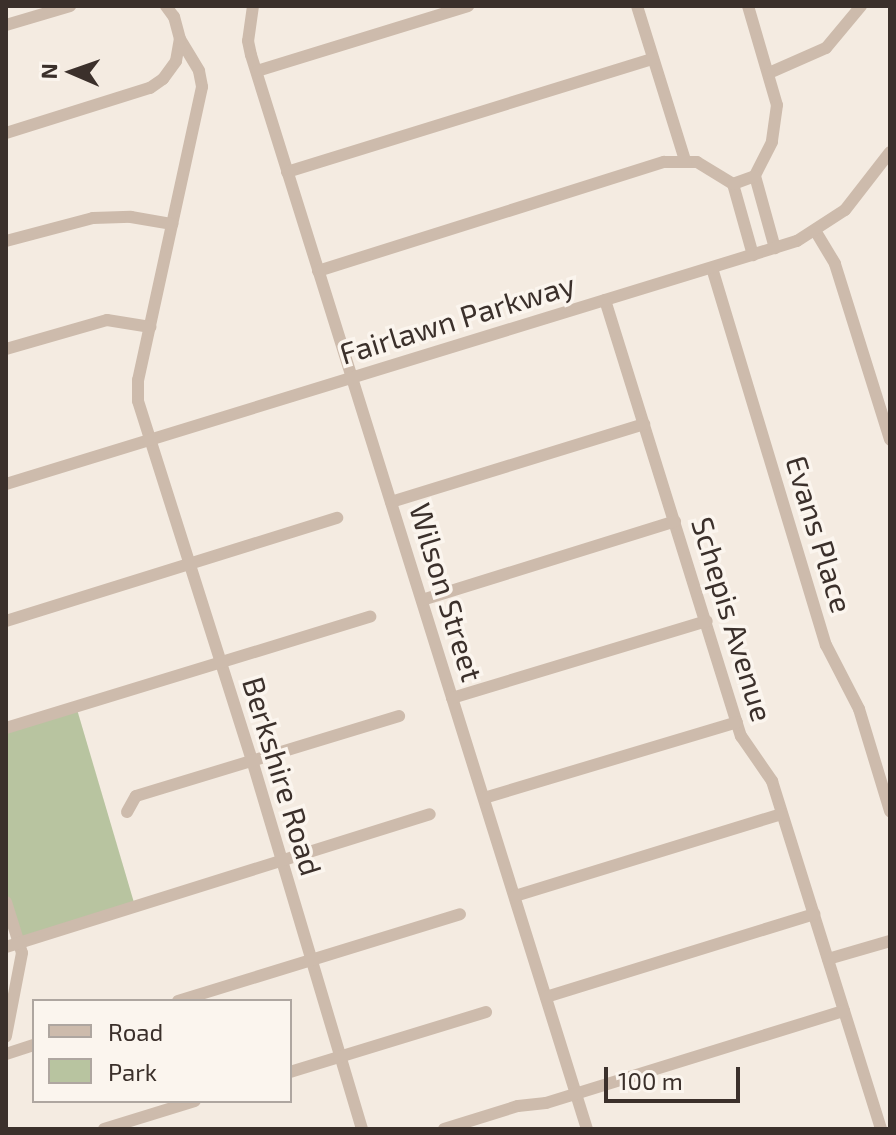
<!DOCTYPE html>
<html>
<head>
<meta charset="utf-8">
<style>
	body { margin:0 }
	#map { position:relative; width:896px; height:1135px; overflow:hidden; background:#f4ebe1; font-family:"Exo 2",sans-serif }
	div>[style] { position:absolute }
	.green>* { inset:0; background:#b8c4a0 }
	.minor>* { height:12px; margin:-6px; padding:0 6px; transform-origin:6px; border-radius:6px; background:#cdbbac }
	span { translate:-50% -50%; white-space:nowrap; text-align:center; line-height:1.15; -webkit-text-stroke:7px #fbf5ee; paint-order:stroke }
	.street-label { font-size:30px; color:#3b302b }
	.frame { position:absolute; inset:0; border:8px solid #3b302b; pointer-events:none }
	.legend { position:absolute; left:32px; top:999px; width:260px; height:104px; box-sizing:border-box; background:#fbf5ee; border:2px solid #aea6a0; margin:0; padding:10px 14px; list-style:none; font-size:24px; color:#3b302b }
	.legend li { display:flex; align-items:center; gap:16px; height:40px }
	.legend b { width:40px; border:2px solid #aea6a0 }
	.north { position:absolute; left:32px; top:32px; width:80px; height:80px; -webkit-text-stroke:6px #fbf5ee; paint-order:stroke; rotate:272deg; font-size:22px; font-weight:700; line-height:32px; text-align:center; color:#3b302b }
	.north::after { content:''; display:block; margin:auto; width:28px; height:36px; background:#3b302b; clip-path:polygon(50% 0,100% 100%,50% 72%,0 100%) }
	.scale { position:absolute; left:604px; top:1067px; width:136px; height:36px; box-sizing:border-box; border:4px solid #3b302b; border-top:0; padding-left:10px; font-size:24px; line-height:28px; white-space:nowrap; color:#3b302b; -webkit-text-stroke:6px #fbf5ee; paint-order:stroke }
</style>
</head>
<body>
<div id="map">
	<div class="green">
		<i style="clip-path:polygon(76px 706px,135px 906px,19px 943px,6px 902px,6px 728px)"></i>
	</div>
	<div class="minor">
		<i style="left:253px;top:6px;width:35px;rotate:98deg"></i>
		<i style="left:248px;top:41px;width:14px;rotate:78deg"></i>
		<i style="left:251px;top:55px;width:1125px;rotate:72.63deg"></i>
		<i style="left:637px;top:6px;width:161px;rotate:72.7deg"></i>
		<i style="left:748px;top:6px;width:103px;rotate:73.7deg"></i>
		<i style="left:777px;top:105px;width:37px;rotate:98deg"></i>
		<i style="left:772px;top:142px;width:38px;rotate:117deg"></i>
		<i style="left:755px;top:176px;width:75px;rotate:74.5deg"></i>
		<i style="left:6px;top:25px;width:67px;rotate:-16.5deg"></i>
		<i style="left:180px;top:39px;width:37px;rotate:59deg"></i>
		<i style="left:199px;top:71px;width:16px;rotate:79deg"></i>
		<i style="left:202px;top:87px;width:300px;rotate:102.3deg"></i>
		<i style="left:138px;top:380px;width:21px;rotate:90deg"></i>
		<i style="left:138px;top:401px;width:377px;rotate:72.4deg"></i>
		<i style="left:252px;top:760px;width:385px;rotate:73.4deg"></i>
		<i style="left:257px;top:71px;width:221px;rotate:-17.1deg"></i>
		<i style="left:769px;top:73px;width:62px;rotate:-23.7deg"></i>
		<i style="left:826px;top:48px;width:55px;rotate:-50.2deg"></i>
		<i style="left:6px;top:133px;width:151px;rotate:-17.4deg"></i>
		<i style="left:150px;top:88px;width:16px;rotate:-35deg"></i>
		<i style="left:163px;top:79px;width:22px;rotate:-54deg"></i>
		<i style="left:176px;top:61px;width:22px;rotate:-80deg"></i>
		<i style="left:180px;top:39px;width:23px;rotate:-105deg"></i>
		<i style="left:174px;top:17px;width:14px;rotate:-126deg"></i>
		<i style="left:287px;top:172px;width:383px;rotate:-17.2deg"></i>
		<i style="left:733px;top:184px;width:74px;rotate:74.3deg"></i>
		<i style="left:816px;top:232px;width:37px;rotate:59deg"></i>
		<i style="left:835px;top:264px;width:184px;rotate:72.6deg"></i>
		<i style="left:6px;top:241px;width:90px;rotate:-14.8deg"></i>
		<i style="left:93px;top:218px;width:38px;rotate:-2deg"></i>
		<i style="left:131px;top:217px;width:42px;rotate:9.7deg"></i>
		<i style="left:712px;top:268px;width:394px;rotate:73.2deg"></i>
		<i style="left:826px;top:645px;width:72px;rotate:62.7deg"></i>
		<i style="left:859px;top:709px;width:107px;rotate:73.1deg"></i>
		<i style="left:318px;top:271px;width:363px;rotate:-17.5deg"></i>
		<i style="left:664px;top:162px;width:33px"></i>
		<i style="left:697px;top:162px;width:42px;rotate:31.4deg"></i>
		<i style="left:733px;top:184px;width:23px;rotate:-20deg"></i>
		<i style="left:605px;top:300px;width:457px;rotate:72.7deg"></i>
		<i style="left:741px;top:736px;width:55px;rotate:55.4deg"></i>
		<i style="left:772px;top:781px;width:365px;rotate:72.6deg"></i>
		<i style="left:6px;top:349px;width:105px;rotate:-16deg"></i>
		<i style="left:107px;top:320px;width:44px;rotate:9.2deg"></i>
		<i style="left:6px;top:484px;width:827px;rotate:-17.08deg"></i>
		<i style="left:797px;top:241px;width:57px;rotate:-32.9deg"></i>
		<i style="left:845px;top:210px;width:73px;rotate:-52.2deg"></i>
		<i style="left:391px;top:502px;width:265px;rotate:-17.1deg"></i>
		<i style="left:422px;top:600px;width:265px;rotate:-17.3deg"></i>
		<i style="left:6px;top:621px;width:347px;rotate:-17.3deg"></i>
		<i style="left:452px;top:698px;width:266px;rotate:-16.8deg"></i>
		<i style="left:6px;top:728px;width:381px;rotate:-17deg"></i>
		<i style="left:484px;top:798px;width:264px;rotate:-16.7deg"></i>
		<i style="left:127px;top:812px;width:18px;rotate:-61deg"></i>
		<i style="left:136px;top:796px;width:275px;rotate:-16.9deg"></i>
		<i style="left:515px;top:896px;width:279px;rotate:-17.1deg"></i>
		<i style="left:6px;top:902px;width:53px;rotate:72.6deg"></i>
		<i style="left:22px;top:953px;width:85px;rotate:100.9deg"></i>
		<i style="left:6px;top:947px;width:444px;rotate:-17.4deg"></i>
		<i style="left:828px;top:959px;width:65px;rotate:-16.2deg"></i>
		<i style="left:546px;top:997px;width:281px;rotate:-17.2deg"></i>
		<i style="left:178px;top:1001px;width:295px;rotate:-17.1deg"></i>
		<i style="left:6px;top:1054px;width:29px;rotate:-18deg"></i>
		<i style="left:290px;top:1072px;width:205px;rotate:-17deg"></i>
		<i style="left:104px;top:1129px;width:95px;rotate:-17.1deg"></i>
		<i style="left:444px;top:1129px;width:77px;rotate:-17.3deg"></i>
		<i style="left:518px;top:1106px;width:28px;rotate:-6deg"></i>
		<i style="left:546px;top:1103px;width:312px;rotate:-17.2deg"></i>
	</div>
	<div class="street-label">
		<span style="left:457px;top:318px;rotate:-17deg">Fairlawn Parkway</span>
		<span style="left:820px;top:534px;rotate:73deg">Evans Place</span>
		<span style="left:447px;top:592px;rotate:73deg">Wilson Street</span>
		<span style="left:733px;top:619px;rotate:73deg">Schepis Avenue</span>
		<span style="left:283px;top:776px;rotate:73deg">Berkshire Road</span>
	</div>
	<div class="frame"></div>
	<ul class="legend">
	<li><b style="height:10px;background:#cdbbac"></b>Road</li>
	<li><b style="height:22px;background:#b8c4a0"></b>Park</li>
	</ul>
	<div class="north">N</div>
	<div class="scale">100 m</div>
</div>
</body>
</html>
